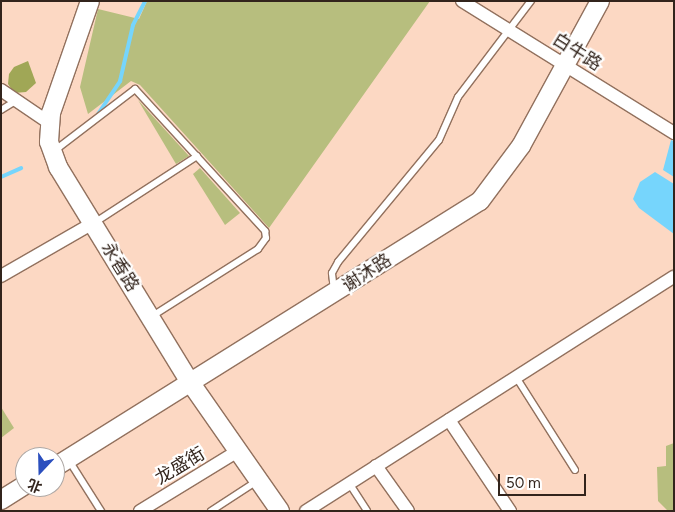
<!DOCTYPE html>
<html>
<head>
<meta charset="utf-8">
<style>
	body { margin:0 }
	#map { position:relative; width:675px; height:512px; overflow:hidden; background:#fcd8c3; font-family:Figtree,"Noto Sans SC",sans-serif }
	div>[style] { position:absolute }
	.green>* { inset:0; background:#b7be7e }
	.forest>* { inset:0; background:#a0a756 }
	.water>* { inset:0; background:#76d5fc }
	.stream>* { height:4px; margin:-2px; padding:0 2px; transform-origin:2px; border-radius:2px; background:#76d5fc }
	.roads { filter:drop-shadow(1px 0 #92715e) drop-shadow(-1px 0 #92715e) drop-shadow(0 1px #92715e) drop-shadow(0 -1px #92715e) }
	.lane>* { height:6px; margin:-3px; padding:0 3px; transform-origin:3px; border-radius:3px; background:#fff }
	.street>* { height:12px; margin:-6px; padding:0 6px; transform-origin:6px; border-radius:6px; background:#fff }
	.secondary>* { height:18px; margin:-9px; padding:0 9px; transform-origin:9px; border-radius:9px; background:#fff }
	span { translate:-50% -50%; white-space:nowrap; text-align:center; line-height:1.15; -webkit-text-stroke:4.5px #fff; paint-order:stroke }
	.street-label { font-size:18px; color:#32241c }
	.frame { position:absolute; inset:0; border:2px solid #32241c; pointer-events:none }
	.north { position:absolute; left:15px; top:447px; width:50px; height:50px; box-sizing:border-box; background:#fff; border:1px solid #ada7a4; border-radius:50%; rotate:201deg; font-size:14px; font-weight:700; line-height:20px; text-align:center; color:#32241c }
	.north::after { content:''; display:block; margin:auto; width:18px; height:22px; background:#2b4fbe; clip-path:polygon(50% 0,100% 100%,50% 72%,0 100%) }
	.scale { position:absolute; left:498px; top:474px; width:88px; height:22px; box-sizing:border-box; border:2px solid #32241c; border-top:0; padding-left:6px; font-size:15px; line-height:18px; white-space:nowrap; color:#32241c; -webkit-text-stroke:4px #fff; paint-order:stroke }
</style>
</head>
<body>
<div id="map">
	<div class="green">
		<i style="clip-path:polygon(147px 1px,430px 1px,269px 228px,140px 85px,131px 81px,88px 114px,80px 87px,98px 9px,139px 19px)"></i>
		<i style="clip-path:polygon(138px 100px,189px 156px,176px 164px)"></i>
		<i style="clip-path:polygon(200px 168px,240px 213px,225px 225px,193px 174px)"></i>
		<i style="clip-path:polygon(1px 407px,14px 428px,1px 438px)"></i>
		<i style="clip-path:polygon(674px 443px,674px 511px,668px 511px,658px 501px,657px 467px,666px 466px,666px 446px)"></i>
	</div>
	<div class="forest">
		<i style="clip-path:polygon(28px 61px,36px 83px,26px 92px,14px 93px,8px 84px,9px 74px,14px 67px)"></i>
	</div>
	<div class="water">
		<i style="clip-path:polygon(671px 140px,674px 141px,674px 177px,663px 170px)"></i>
		<i style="clip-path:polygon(655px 172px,674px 184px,674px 234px,639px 208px,633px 199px,640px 182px)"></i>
	</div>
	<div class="stream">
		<i style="left:98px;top:114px;width:40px;rotate:-56deg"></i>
		<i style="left:120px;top:81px;width:57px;rotate:-76.9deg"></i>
		<i style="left:133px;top:25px;width:27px;rotate:-63deg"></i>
		<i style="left:1px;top:177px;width:22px;rotate:-24deg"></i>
	</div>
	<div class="roads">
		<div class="lane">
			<i style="left:1px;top:110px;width:19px;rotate:-32deg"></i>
			<i style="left:54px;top:151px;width:102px;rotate:-37.4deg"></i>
			<i style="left:135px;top:89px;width:193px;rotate:47.5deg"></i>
			<i style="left:265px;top:231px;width:7px;rotate:82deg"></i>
			<i style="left:266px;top:238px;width:14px;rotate:126deg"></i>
			<i style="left:258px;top:249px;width:127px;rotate:147.6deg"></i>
			<i style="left:94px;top:223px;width:123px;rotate:-33deg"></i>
			<i style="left:334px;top:290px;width:17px;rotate:-97deg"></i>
			<i style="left:332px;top:273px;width:13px;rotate:-61deg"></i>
			<i style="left:338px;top:262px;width:158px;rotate:-50.4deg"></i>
			<i style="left:439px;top:140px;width:47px;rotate:-66.2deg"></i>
			<i style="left:458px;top:97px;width:121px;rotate:-52.8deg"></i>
			<i style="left:516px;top:377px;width:110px;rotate:57.6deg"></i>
			<i style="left:68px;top:459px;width:62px;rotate:57.6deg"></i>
			<i style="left:349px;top:483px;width:33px;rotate:57deg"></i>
			<i style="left:211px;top:511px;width:55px;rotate:-33.1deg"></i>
		</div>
		<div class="street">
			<i style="left:462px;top:1px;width:250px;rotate:31.9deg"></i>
			<i style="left:1px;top:90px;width:60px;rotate:34.2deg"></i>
			<i style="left:1px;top:276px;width:106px;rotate:-29.9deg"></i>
			<i style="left:449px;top:420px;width:110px;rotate:56.2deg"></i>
			<i style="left:376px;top:466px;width:55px;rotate:54.6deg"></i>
			<i style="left:140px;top:511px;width:115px;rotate:-31.5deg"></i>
			<i style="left:306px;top:511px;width:436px;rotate:-32.5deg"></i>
		</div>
		<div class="secondary">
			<i style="left:90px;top:1px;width:119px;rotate:109.2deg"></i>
			<i style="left:51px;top:113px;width:29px;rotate:94deg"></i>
			<i style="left:49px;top:142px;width:27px;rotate:70deg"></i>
			<i style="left:58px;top:167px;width:252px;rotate:58.5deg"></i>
			<i style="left:190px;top:382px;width:157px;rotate:55.1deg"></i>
			<i style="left:55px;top:467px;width:501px;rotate:-32.04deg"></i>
			<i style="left:480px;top:201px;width:69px;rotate:-53.3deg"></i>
			<i style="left:521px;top:146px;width:165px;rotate:-61.4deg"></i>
			<i style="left:1px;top:500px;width:28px;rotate:-32deg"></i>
		</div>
	</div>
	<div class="street-label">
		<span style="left:577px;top:52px;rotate:32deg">白牛路</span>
		<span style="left:120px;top:267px;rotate:58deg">永香路</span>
		<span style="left:367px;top:273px;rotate:-33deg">谢沐路</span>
		<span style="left:180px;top:466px;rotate:-31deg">龙盛街</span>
	</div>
	<div class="frame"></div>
	<div class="north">北</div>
	<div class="scale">50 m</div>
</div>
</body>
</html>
